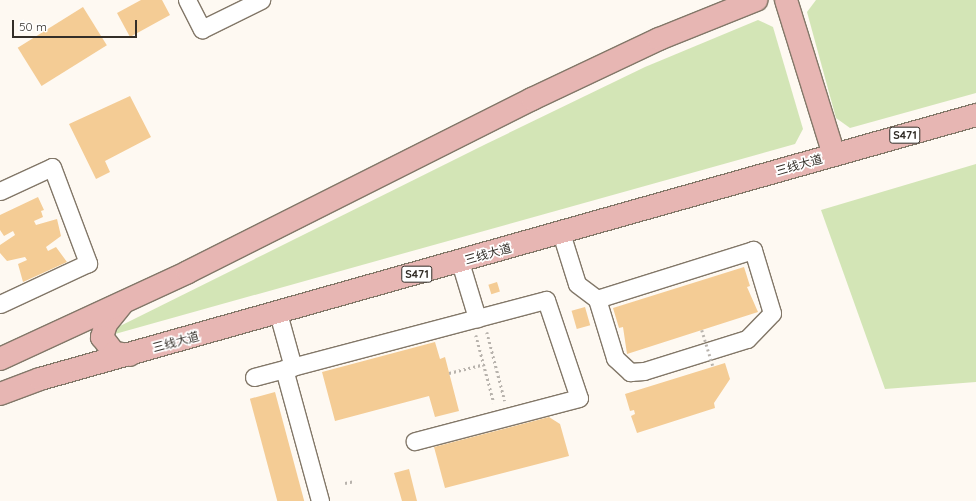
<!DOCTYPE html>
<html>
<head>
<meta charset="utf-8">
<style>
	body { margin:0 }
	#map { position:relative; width:976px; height:501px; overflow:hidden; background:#fef9f2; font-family:Quicksand,"Noto Sans SC",sans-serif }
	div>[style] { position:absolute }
	.green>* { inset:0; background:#d3e5b6 }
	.building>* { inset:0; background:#f4cc95; transform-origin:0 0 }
	.path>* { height:2.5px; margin-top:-1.25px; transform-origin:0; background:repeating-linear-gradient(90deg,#b8b3ad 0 2px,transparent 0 5px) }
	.roads { filter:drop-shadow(1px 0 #827768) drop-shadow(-1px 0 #827768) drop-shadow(0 1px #827768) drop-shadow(0 -1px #827768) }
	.minor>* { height:17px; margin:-8.5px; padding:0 8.5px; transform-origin:8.5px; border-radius:8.5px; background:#fff }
	.major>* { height:22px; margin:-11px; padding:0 11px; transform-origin:11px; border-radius:11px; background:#e7b6b3 }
	.path-bridge>* { height:2.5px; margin-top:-1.25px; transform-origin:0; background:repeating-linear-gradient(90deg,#b8b3ad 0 2px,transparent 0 5px) }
	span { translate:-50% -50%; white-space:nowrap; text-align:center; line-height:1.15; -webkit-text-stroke:3.5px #fff; paint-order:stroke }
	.shield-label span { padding:1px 3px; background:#fff; border:1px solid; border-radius:3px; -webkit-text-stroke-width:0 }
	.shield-label { font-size:11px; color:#332e28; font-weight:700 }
	.street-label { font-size:12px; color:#332e28 }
	.scale { position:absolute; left:12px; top:20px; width:125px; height:18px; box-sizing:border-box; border:2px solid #332e28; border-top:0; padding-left:5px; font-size:12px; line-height:14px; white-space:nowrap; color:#332e28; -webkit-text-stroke:3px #fff; paint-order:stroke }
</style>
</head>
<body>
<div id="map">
	<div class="green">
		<i style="clip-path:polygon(816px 0,976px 0,976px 93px,850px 128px,836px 118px,807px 12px)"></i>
		<i style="clip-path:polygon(758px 20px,773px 27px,803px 129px,795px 144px,115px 334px,118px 327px,486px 144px,645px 67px)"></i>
		<i style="clip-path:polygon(976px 164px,976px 382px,885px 389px,821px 210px)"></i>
	</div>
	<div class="building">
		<i style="clip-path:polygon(141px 0,162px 0,170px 15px,130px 37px,117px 13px)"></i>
		<i style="left:83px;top:7px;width:45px;height:77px;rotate:58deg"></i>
		<i style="clip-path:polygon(130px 96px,151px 137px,105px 161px,110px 172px,96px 179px,69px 124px)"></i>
		<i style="clip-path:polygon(38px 197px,44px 210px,41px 211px,43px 217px,34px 221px,36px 225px,57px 219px,61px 236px,46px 247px,48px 251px,56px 247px,67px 262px,23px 282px,18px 264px,27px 260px,25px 257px,7px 261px,0 253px,0 245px,15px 235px,13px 231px,4px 236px,0 230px,0 215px)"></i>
		<i style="clip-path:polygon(744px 267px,750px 286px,747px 287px,758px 312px,627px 354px,623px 327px,619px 328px,613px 308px)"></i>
		<i style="left:497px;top:282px;width:10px;height:9px;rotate:73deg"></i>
		<i style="left:585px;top:307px;width:19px;height:14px;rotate:74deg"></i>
		<i style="clip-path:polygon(435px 342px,440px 359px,445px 357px,459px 411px,435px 417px,429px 396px,335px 421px,322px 372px)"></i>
		<i style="clip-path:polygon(725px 363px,730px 379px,714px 403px,715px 408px,637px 433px,631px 416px,635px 414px,634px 410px,630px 411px,625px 394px)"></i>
		<i style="left:275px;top:392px;width:113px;height:26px;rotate:75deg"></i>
		<i style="clip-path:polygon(549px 417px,560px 424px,569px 456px,445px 488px,434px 447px)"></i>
		<i style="clip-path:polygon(409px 469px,417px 501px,402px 501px,394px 473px)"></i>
	</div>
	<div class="path">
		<i style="left:487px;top:332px;width:71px;rotate:75.4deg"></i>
		<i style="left:476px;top:335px;width:70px;rotate:75.2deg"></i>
		<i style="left:449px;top:373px;width:36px;rotate:-14deg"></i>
		<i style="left:345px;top:483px;width:10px;rotate:-11deg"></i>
	</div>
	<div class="roads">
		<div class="minor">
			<i style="left:187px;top:0;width:33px;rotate:63deg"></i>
			<i style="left:202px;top:29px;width:66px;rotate:-26.2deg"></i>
			<i style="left:0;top:191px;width:57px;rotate:-24.8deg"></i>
			<i style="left:52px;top:167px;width:103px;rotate:69.4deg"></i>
			<i style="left:88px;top:263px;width:97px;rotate:155deg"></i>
			<i style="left:561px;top:233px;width:53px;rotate:72.6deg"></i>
			<i style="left:577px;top:284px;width:25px;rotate:37deg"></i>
			<i style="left:597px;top:299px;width:62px;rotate:73deg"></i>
			<i style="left:615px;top:358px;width:21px;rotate:43deg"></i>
			<i style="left:630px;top:372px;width:14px;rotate:-4deg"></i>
			<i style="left:644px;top:371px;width:108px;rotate:-17.3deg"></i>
			<i style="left:747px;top:339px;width:36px;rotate:-46deg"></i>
			<i style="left:772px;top:313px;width:66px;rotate:-106.8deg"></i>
			<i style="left:753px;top:250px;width:164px;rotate:162.6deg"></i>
			<i style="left:460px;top:262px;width:59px;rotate:73.1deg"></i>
			<i style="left:278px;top:313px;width:56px;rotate:74.5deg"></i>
			<i style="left:284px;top:369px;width:137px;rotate:74.7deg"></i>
			<i style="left:254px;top:377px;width:302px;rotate:-14.8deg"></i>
			<i style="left:546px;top:300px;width:103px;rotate:71.4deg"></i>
			<i style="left:579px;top:398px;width:170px;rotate:165.3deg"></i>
		</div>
		<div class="major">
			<i style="left:786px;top:0;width:162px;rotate:72.8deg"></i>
			<i style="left:122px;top:304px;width:26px;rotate:129deg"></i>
			<i style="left:106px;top:324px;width:14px;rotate:107deg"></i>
			<i style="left:102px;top:337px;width:20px;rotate:53deg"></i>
			<i style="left:114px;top:353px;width:16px;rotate:7deg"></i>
			<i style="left:0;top:359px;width:207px;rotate:-24.8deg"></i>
			<i style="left:188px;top:272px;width:385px;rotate:-26.7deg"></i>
			<i style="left:532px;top:99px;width:140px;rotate:-25.3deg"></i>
			<i style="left:659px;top:39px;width:105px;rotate:-21.9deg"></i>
			<i style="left:0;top:394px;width:43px;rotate:-20.6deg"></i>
			<i style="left:40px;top:379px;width:973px;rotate:-15.75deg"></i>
		</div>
	</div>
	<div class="path-bridge">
		<i style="left:702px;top:330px;width:38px;rotate:73deg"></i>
	</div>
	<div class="shield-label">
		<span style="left:905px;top:135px">S471</span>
		<span style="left:417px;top:274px">S471</span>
	</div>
	<div class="street-label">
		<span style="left:799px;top:165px;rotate:-16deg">三线大道</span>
		<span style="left:488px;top:254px;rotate:-16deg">三线大道</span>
		<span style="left:176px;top:342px;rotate:-15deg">三线大道</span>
	</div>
	<div class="scale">50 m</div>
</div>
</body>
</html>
